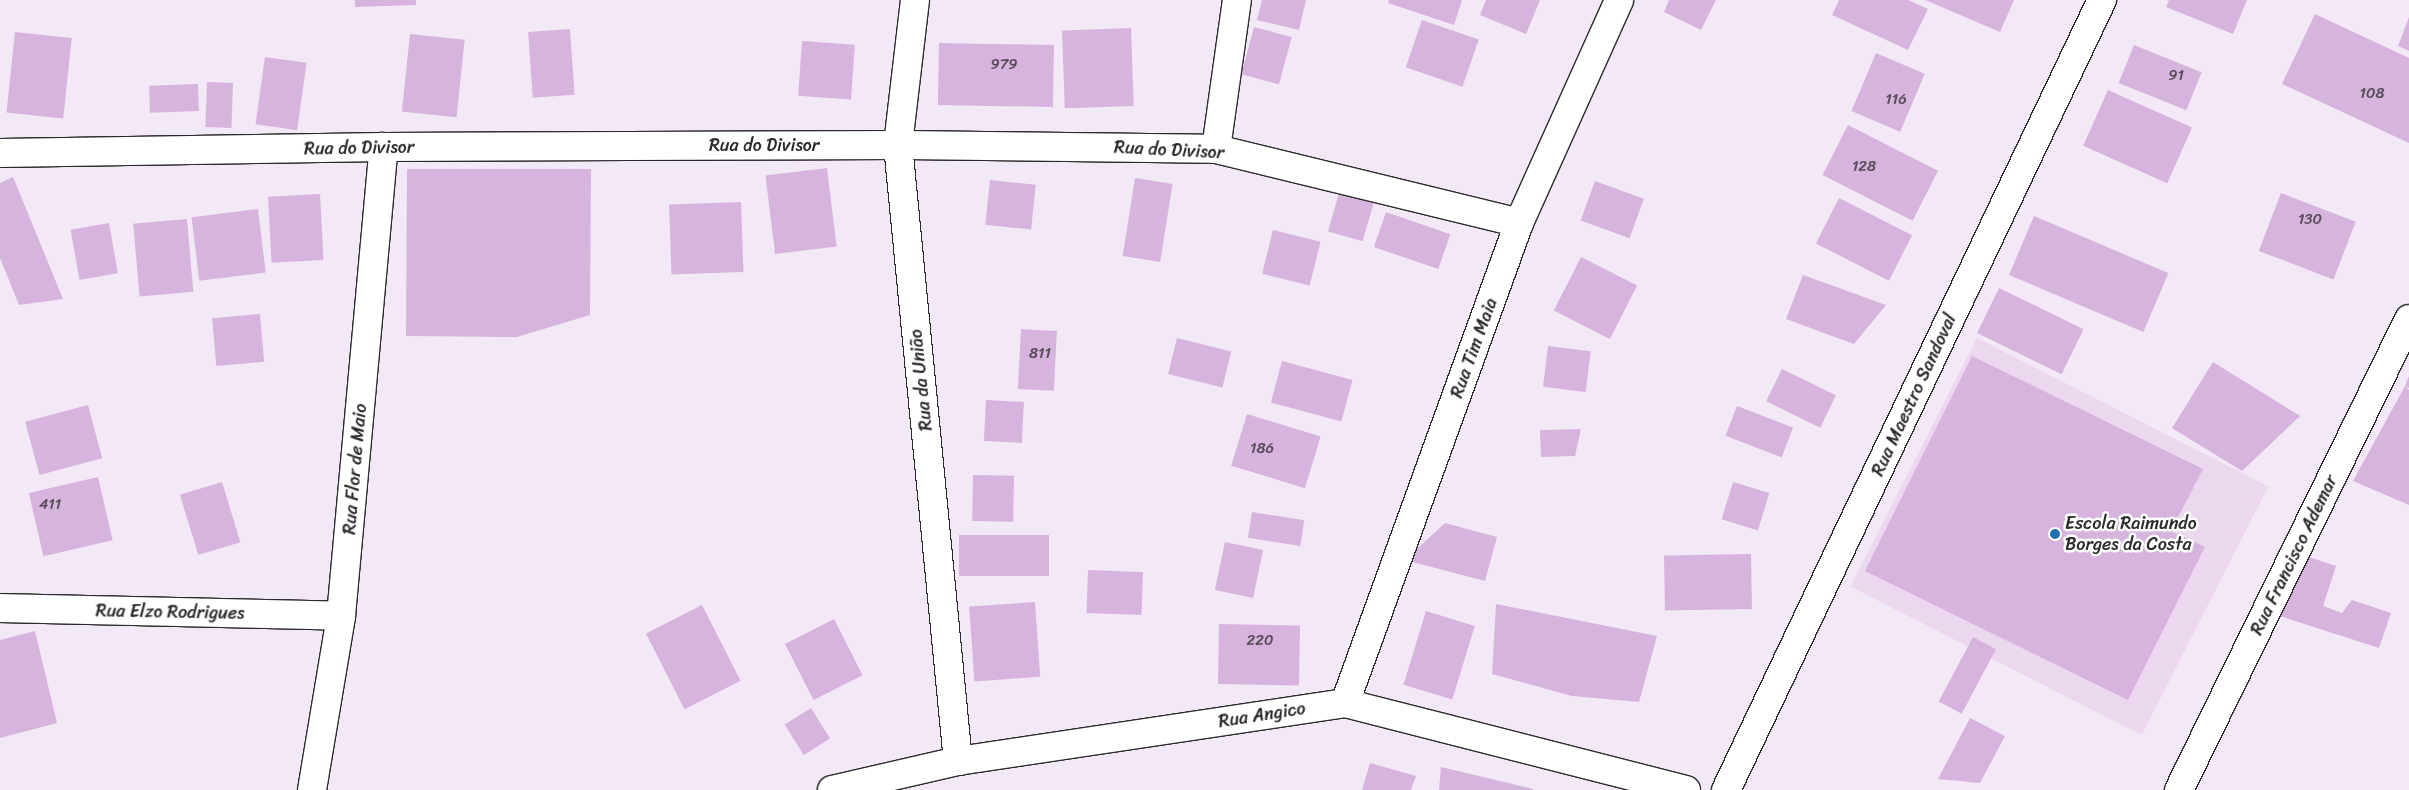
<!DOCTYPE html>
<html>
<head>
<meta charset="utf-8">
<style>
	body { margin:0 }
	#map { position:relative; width:2409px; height:790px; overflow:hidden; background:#f3e8f5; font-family:Sriracha,sans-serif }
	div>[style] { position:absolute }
	.built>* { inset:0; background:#ebd8ee; transform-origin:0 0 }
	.building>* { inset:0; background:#d7b4de; transform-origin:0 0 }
	.roads { filter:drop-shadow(1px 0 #2b2b2b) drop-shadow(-1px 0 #2b2b2b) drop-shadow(0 1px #2b2b2b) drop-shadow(0 -1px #2b2b2b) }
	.minor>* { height:28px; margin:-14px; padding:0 14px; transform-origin:14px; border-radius:14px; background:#fff }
	.tertiary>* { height:28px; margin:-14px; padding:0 14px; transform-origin:14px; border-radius:14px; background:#fff }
	.dots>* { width:14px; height:14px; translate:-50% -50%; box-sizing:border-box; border:2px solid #fff; border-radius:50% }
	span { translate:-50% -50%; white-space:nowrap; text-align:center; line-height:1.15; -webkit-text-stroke:5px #fff; paint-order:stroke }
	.number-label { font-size:15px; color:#564d58 }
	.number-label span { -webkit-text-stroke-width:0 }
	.street-label { font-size:18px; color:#2b2b2b }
	.poi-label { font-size:18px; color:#2b2b2b }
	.left { translate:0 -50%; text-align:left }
</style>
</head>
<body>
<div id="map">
	<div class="built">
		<i style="left:1977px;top:338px;width:327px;height:279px;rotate:27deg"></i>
	</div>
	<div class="building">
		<i style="clip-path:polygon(355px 0,416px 0,416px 5px,355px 7px)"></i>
		<i style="clip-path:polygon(1262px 0,1306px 0,1299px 30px,1257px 20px)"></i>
		<i style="clip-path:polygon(1389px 0,1462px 0,1454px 25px,1388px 3px)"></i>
		<i style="clip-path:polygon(1486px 0,1540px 0,1526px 34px,1480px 15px)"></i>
		<i style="clip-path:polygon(1669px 0,1716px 0,1701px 30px,1664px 12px)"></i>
		<i style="clip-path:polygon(1839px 0,1908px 0,1928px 9px,1908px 50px,1832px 15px)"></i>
		<i style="clip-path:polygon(1925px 0,2014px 0,2000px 32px)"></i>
		<i style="clip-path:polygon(2169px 0,2247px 0,2233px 34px,2166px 7px)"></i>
		<i style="clip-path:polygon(2315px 14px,2409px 58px,2409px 143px,2282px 84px)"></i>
		<i style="clip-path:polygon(2409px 17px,2409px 51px,2398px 46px)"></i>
		<i style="left:1422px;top:20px;width:60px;height:50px;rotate:19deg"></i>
		<i style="left:1254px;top:27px;width:39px;height:49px;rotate:15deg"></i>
		<i style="left:1131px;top:28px;width:78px;height:69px;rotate:88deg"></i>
		<i style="left:570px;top:29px;width:66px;height:42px;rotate:86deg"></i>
		<i style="left:15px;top:32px;width:57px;height:81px;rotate:6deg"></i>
		<i style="left:410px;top:34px;width:55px;height:78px;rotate:6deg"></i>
		<i style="left:802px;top:41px;width:53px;height:55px;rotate:4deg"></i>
		<i style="left:939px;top:43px;width:115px;height:62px;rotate:1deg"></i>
		<i style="left:2134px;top:45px;width:73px;height:41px;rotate:22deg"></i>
		<i style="left:1876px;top:53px;width:53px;height:63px;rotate:23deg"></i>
		<i style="left:265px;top:57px;width:42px;height:68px;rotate:8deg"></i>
		<i style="left:207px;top:82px;width:26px;height:45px;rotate:2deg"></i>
		<i style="left:198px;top:84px;width:27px;height:49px;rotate:88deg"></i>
		<i style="left:2108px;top:90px;width:92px;height:61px;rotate:24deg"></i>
		<i style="left:1848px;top:125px;width:101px;height:56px;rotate:27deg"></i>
		<i style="left:827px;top:168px;width:79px;height:62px;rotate:83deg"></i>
		<i style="clip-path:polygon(407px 169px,591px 169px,590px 315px,517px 337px,406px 336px)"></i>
		<i style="clip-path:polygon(13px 177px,63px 299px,19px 305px,0 258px,0 183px)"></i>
		<i style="left:1135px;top:178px;width:38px;height:79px;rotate:9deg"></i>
		<i style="left:990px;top:180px;width:46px;height:45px;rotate:6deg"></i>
		<i style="left:1595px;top:181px;width:52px;height:42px;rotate:20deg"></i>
		<i style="left:1339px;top:193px;width:36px;height:40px;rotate:16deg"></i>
		<i style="left:2281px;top:193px;width:80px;height:62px;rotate:21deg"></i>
		<i style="left:320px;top:194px;width:66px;height:52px;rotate:87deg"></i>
		<i style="left:1839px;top:198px;width:82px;height:51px;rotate:27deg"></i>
		<i style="left:741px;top:202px;width:70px;height:72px;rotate:88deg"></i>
		<i style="left:258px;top:209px;width:64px;height:67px;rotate:83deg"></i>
		<i style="left:1386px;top:212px;width:68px;height:37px;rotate:19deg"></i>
		<i style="left:2034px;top:216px;width:146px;height:64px;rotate:23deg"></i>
		<i style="left:187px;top:219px;width:73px;height:54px;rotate:85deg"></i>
		<i style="left:109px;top:223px;width:51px;height:39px;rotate:80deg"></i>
		<i style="left:1273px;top:230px;width:49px;height:45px;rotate:14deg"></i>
		<i style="left:1581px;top:257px;width:63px;height:60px;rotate:27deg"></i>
		<i style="clip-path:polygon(1803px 275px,1886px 305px,1854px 344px,1786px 319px)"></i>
		<i style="left:1999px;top:288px;width:94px;height:50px;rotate:26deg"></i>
		<i style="left:260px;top:314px;width:48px;height:48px;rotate:85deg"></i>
		<i style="left:1021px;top:329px;width:36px;height:60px;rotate:3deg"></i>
		<i style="left:1177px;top:338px;width:56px;height:37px;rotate:14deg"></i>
		<i style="left:1548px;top:346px;width:43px;height:41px;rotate:7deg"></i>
		<i style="clip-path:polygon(1972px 356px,2203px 469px,2171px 531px,2205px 547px,2128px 700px,1865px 571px)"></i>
		<i style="left:1282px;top:361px;width:73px;height:43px;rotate:15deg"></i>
		<i style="clip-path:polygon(2213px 362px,2300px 416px,2242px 471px,2172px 428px)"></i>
		<i style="left:1782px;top:369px;width:60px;height:36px;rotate:26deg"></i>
		<i style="clip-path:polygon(2409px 376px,2409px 388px,2405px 386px)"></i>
		<i style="clip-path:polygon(2405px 386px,2409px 390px,2409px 505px,2353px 481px)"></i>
		<i style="left:986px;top:400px;width:38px;height:41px;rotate:3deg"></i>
		<i style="left:88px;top:405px;width:55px;height:65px;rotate:75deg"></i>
		<i style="left:1737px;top:406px;width:60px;height:32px;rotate:21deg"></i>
		<i style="left:1247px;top:414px;width:77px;height:54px;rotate:17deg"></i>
		<i style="clip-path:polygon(1581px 429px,1575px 456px,1541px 457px,1540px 430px)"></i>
		<i style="left:973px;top:475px;width:41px;height:46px;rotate:1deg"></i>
		<i style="left:98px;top:477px;width:65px;height:71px;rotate:77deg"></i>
		<i style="left:222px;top:482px;width:63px;height:44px;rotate:73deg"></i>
		<i style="left:1733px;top:482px;width:38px;height:39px;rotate:17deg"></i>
		<i style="left:1252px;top:512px;width:53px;height:26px;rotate:9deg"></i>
		<i style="clip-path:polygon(1445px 523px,1497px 537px,1485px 581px,1405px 560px)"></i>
		<i style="left:959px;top:535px;width:90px;height:41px"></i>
		<i style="left:1225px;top:542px;width:39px;height:49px;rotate:12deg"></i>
		<i style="clip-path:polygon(2297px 553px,2336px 566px,2323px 606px,2342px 613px,2352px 600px,2391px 613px,2379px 648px,2277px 615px)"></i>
		<i style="left:1751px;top:554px;width:55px;height:87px;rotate:89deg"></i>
		<i style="left:1088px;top:570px;width:55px;height:43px;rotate:2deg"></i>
		<i style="left:1035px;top:602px;width:75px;height:66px;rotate:86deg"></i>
		<i style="clip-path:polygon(1496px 604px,1657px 636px,1639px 702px,1572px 696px,1492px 674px)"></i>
		<i style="left:702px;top:605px;width:85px;height:63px;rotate:63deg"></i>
		<i style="left:1426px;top:611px;width:51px;height:77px;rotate:17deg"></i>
		<i style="left:834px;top:619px;width:63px;height:55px;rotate:63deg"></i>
		<i style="left:1219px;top:624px;width:81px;height:60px;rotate:1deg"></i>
		<i style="clip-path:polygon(35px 631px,57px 723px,0 738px,0 640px)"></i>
		<i style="left:1973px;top:637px;width:26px;height:73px;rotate:28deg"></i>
		<i style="left:811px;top:708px;width:36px;height:31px;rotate:58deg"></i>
		<i style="clip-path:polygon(1970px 718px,2005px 736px,1980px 783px,1938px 779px)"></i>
		<i style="clip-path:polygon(1370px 763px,1416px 776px,1411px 790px,1362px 790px)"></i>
		<i style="clip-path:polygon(1441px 767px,1533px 789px,1533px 790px,1439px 790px)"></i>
	</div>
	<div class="roads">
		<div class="minor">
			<i style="left:915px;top:0;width:146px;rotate:96.7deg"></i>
			<i style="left:898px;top:145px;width:318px;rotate:0.7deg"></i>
			<i style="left:1216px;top:149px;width:312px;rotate:13.7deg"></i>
			<i style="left:1216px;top:149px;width:150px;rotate:-82deg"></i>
			<i style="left:0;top:608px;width:341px;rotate:1.3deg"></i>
			<i style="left:1345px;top:703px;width:511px;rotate:-70.07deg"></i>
			<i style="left:1519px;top:223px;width:244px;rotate:-65.8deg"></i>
			<i style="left:312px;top:790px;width:176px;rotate:-80.5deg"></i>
			<i style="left:341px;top:616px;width:471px;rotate:-84.8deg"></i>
			<i style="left:832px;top:790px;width:129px;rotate:-13deg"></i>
			<i style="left:1726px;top:790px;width:875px;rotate:-64.55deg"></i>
			<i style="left:2179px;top:790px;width:524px;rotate:-63.97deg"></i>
		</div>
		<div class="tertiary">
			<i style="left:0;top:153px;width:384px;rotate:-0.9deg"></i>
			<i style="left:384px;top:147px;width:514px;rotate:-0.22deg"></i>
			<i style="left:898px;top:145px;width:619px;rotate:84.44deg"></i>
			<i style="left:958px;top:761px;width:391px;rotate:-8.5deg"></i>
			<i style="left:1345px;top:703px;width:352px;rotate:14.3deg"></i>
		</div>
	</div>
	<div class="dots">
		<i style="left:2055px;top:534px;background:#1f6fb2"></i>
	</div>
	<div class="number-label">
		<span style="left:1004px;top:65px">979</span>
		<span style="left:2176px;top:76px">91</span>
		<span style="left:2372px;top:94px">108</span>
		<span style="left:1896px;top:100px">116</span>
		<span style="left:1864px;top:167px">128</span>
		<span style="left:2310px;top:220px">130</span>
		<span style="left:1040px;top:354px">811</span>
		<span style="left:1262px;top:449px">186</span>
		<span style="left:50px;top:505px">411</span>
		<span style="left:1260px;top:641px">220</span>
	</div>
	<div class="street-label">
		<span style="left:764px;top:145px">Rua do Divisor</span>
		<span style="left:359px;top:148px;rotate:-1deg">Rua do Divisor</span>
		<span style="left:1169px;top:150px;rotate:3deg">Rua do Divisor</span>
		<span style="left:1474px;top:348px;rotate:-70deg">Rua Tim Maia</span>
		<span style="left:921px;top:380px;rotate:-96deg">Rua da União</span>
		<span style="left:1914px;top:395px;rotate:-65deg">Rua Maestro Sandoval</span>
		<span style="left:355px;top:469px;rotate:-85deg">Rua Flor de Maio</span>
		<span style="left:2294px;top:555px;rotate:-64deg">Rua Francisco Ademar</span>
		<span style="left:170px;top:612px;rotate:1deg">Rua Elzo Rodrigues</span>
		<span style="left:1262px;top:715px;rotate:-9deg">Rua Angico</span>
	</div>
	<div class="poi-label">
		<span class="left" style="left:2065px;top:534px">Escola Raimundo<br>Borges da Costa</span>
	</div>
</div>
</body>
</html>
